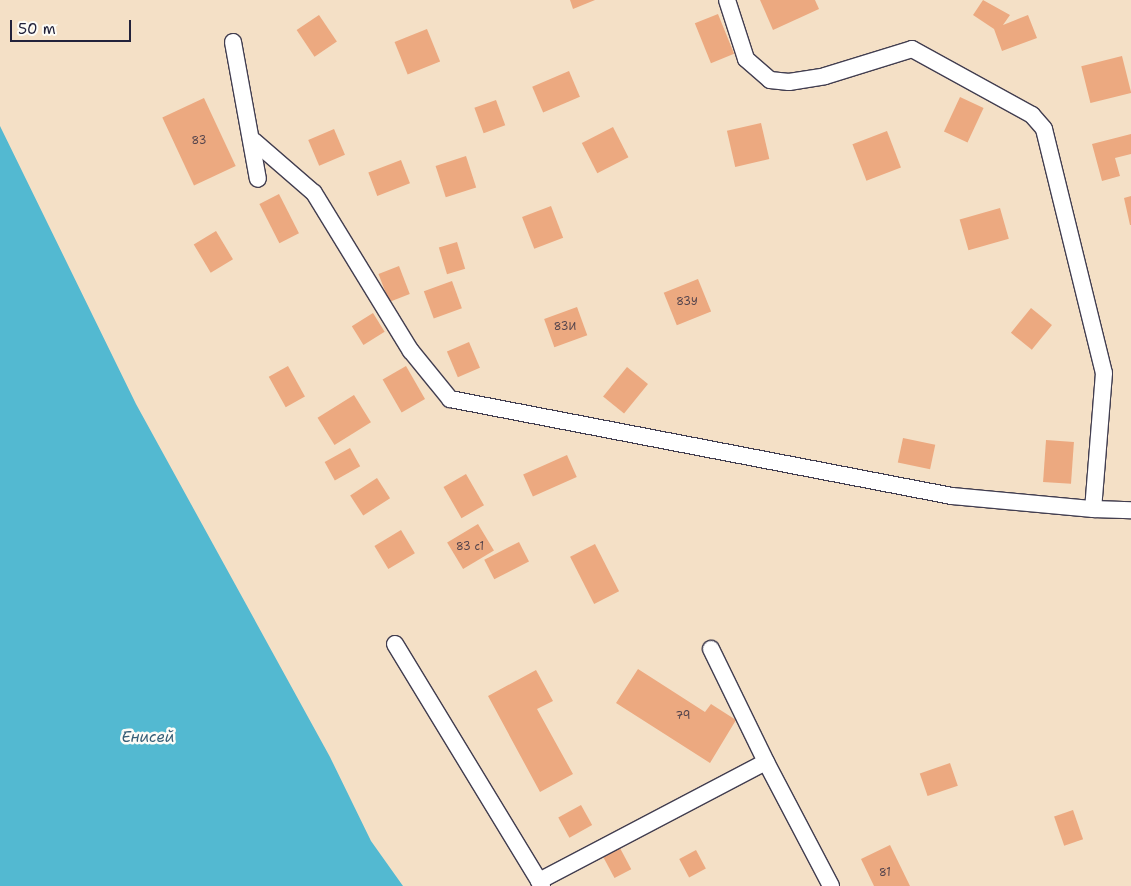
<!DOCTYPE html>
<html>
<head>
<meta charset="utf-8">
<style>
	body { margin:0 }
	#map { position:relative; width:1131px; height:886px; overflow:hidden; background:#f4e0c6; font-family:"Shantell Sans",sans-serif }
	div>[style] { position:absolute }
	.water>* { inset:0; background:#53b9d1 }
	.building>* { inset:0; background:#eca980; transform-origin:0 0 }
	.roads { filter:drop-shadow(1px 0 #423e50) drop-shadow(-1px 0 #423e50) drop-shadow(0 1px #423e50) drop-shadow(0 -1px #423e50) }
	.minor>* { height:16px; margin:-8px; padding:0 8px; transform-origin:8px; border-radius:8px; background:#fff }
	span { translate:-50% -50%; white-space:nowrap; text-align:center; line-height:1.15; -webkit-text-stroke:5px #fdfcf7; paint-order:stroke }
	.number-label { font-size:11px; color:#54444c }
	.number-label span { -webkit-text-stroke-width:0 }
	.water-label { font-size:15px; color:#365e77; font-style:italic }
	.scale { position:absolute; left:10px; top:20px; width:121px; height:22px; box-sizing:border-box; border:2px solid #22223b; border-top:0; padding-left:6px; font-size:15px; line-height:18px; white-space:nowrap; color:#22223b; -webkit-text-stroke:4px #fdfcf7; paint-order:stroke }
</style>
</head>
<body>
<div id="map">
	<div class="water">
		<i style="clip-path:polygon(0 126px,136px 404px,330px 757px,371px 841px,403px 886px,0 886px)"></i>
	</div>
	<div class="building">
		<i style="clip-path:polygon(570px 0,595px 0,573px 9px)"></i>
		<i style="clip-path:polygon(760px 0,815px 0,819px 9px,773px 30px)"></i>
		<i style="clip-path:polygon(983px 0,1010px 15px,1003px 25px,1028px 15px,1037px 38px,1002px 51px,994px 29px,973px 15px)"></i>
		<i style="left:718px;top:14px;width:43px;height:25px;rotate:68deg"></i>
		<i style="left:319px;top:15px;width:32px;height:27px;rotate:56deg"></i>
		<i style="left:427px;top:29px;width:35px;height:35px;rotate:68deg"></i>
		<i style="left:1122px;top:56px;width:38px;height:42px;rotate:76deg"></i>
		<i style="left:569px;top:71px;width:28px;height:40px;rotate:67deg"></i>
		<i style="left:960px;top:97px;width:26px;height:38px;rotate:25deg"></i>
		<i style="left:204px;top:98px;width:75px;height:46px;rotate:65deg"></i>
		<i style="left:496px;top:100px;width:27px;height:23px;rotate:70deg"></i>
		<i style="left:761px;top:123px;width:37px;height:35px;rotate:77deg"></i>
		<i style="left:613px;top:127px;width:34px;height:35px;rotate:63deg"></i>
		<i style="left:334px;top:129px;width:28px;height:28px;rotate:67deg"></i>
		<i style="left:887px;top:131px;width:39px;height:37px;rotate:69deg"></i>
		<i style="clip-path:polygon(1131px 134px,1131px 154px,1115px 158px,1120px 176px,1102px 181px,1092px 144px)"></i>
		<i style="left:466px;top:156px;width:33px;height:32px;rotate:72deg"></i>
		<i style="left:401px;top:160px;width:25px;height:35px;rotate:69deg"></i>
		<i style="left:279px;top:194px;width:44px;height:22px;rotate:63deg"></i>
		<i style="clip-path:polygon(1131px 196px,1131px 225px,1130px 225px,1124px 198px)"></i>
		<i style="left:551px;top:206px;width:34px;height:31px;rotate:69deg"></i>
		<i style="left:1000px;top:208px;width:32px;height:42px;rotate:74deg"></i>
		<i style="left:216px;top:231px;width:33px;height:26px;rotate:59deg"></i>
		<i style="left:457px;top:242px;width:28px;height:19px;rotate:73deg"></i>
		<i style="left:399px;top:266px;width:30px;height:22px;rotate:69deg"></i>
		<i style="left:698px;top:279px;width:35px;height:37px;rotate:68deg"></i>
		<i style="left:452px;top:281px;width:29px;height:30px;rotate:70deg"></i>
		<i style="left:577px;top:307px;width:30px;height:35px;rotate:70deg"></i>
		<i style="left:1031px;top:308px;width:27px;height:32px;rotate:39deg"></i>
		<i style="left:373px;top:313px;width:22px;height:25px;rotate:58deg"></i>
		<i style="left:469px;top:342px;width:28px;height:24px;rotate:67deg"></i>
		<i style="left:288px;top:366px;width:35px;height:22px;rotate:61deg"></i>
		<i style="left:406px;top:366px;width:38px;height:27px;rotate:60deg"></i>
		<i style="left:627px;top:367px;width:27px;height:38px;rotate:39deg"></i>
		<i style="left:354px;top:395px;width:32px;height:43px;rotate:58deg"></i>
		<i style="left:903px;top:438px;width:33px;height:25px;rotate:12deg"></i>
		<i style="left:1046px;top:440px;width:28px;height:42px;rotate:4deg"></i>
		<i style="left:350px;top:448px;width:21px;height:29px;rotate:61deg"></i>
		<i style="left:567px;top:455px;width:24px;height:48px;rotate:66deg"></i>
		<i style="left:466px;top:474px;width:36px;height:26px;rotate:60deg"></i>
		<i style="left:377px;top:478px;width:24px;height:32px;rotate:57deg"></i>
		<i style="left:478px;top:524px;width:31px;height:36px;rotate:59deg"></i>
		<i style="left:401px;top:530px;width:27px;height:31px;rotate:59deg"></i>
		<i style="left:519px;top:542px;width:22px;height:39px;rotate:63deg"></i>
		<i style="left:595px;top:544px;width:53px;height:28px;rotate:63deg"></i>
		<i style="clip-path:polygon(638px 669px,705px 712px,711px 704px,736px 720px,710px 763px,616px 703px)"></i>
		<i style="clip-path:polygon(536px 670px,553px 701px,537px 709px,573px 774px,540px 792px,488px 696px)"></i>
		<i style="left:950px;top:763px;width:24px;height:32px;rotate:71deg"></i>
		<i style="left:581px;top:805px;width:23px;height:26px;rotate:61deg"></i>
		<i style="left:1073px;top:810px;width:31px;height:20px;rotate:71deg"></i>
		<i style="clip-path:polygon(890px 845px,910px 886px,874px 886px,861px 859px)"></i>
		<i style="left:620px;top:848px;width:24px;height:19px;rotate:62deg"></i>
		<i style="left:696px;top:850px;width:21px;height:19px;rotate:62deg"></i>
	</div>
	<div class="roads">
		<div class="minor">
			<i style="left:727px;top:0;width:62px;rotate:72.1deg"></i>
			<i style="left:746px;top:59px;width:32px;rotate:41deg"></i>
			<i style="left:770px;top:80px;width:19px;rotate:6deg"></i>
			<i style="left:789px;top:82px;width:36px;rotate:-9deg"></i>
			<i style="left:825px;top:76px;width:91px;rotate:-17.2deg"></i>
			<i style="left:912px;top:49px;width:137px;rotate:28.8deg"></i>
			<i style="left:1032px;top:115px;width:18px;rotate:49deg"></i>
			<i style="left:1044px;top:129px;width:251px;rotate:76.2deg"></i>
			<i style="left:1104px;top:373px;width:136px;rotate:94.6deg"></i>
			<i style="left:1093px;top:509px;width:38px;rotate:2deg"></i>
			<i style="left:233px;top:42px;width:139px;rotate:79.7deg"></i>
			<i style="left:254px;top:141px;width:79px;rotate:40.9deg"></i>
			<i style="left:314px;top:193px;width:185px;rotate:58.5deg"></i>
			<i style="left:411px;top:351px;width:62px;rotate:50.9deg"></i>
			<i style="left:450px;top:399px;width:511px;rotate:10.94deg"></i>
			<i style="left:952px;top:496px;width:142px;rotate:5.3deg"></i>
			<i style="left:395px;top:644px;width:277px;rotate:58.7deg"></i>
			<i style="left:711px;top:649px;width:126px;rotate:64deg"></i>
			<i style="left:542px;top:886px;width:6px;rotate:-121deg"></i>
			<i style="left:539px;top:881px;width:256px;rotate:-27.7deg"></i>
			<i style="left:766px;top:762px;width:140px;rotate:62.3deg"></i>
		</div>
	</div>
	<div class="number-label">
		<span style="left:199px;top:141px">83</span>
		<span style="left:687px;top:302px">83У</span>
		<span style="left:565px;top:327px">83И</span>
		<span style="left:470px;top:547px">83 с1</span>
		<span style="left:683px;top:716px">79</span>
		<span style="left:885px;top:873px">81</span>
	</div>
	<div class="water-label">
		<span style="left:148px;top:738px">Енисей</span>
	</div>
	<div class="scale">50 m</div>
</div>
</body>
</html>
